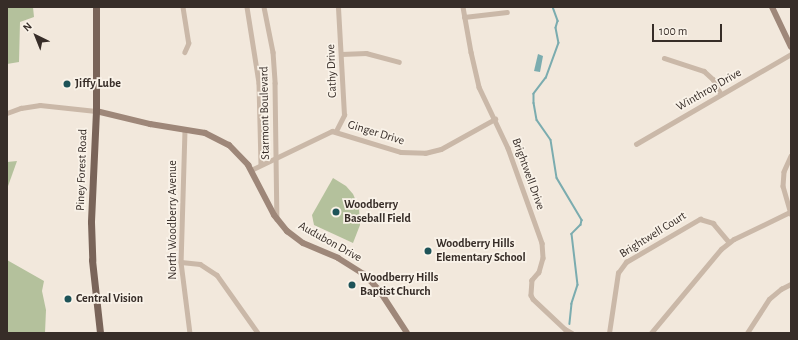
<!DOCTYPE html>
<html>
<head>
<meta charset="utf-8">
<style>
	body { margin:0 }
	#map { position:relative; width:798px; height:340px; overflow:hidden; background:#f2e8dc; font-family:"Alegreya Sans",sans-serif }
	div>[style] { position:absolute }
	.green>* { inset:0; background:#b4c19c }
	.water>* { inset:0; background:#7bacaf }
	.stream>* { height:1.5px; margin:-0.75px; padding:0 0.75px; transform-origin:0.75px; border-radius:0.75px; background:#7bacaf }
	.street>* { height:4.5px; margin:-2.25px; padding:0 2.25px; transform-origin:2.25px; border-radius:2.25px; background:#cab8a8 }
	.secondary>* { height:6px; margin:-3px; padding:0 3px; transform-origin:3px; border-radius:3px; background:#9e8779 }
	.primary>* { height:7px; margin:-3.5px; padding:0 3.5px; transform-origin:3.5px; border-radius:3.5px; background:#796459 }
	.dots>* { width:11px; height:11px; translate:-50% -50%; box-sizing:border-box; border:2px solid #f9f2e8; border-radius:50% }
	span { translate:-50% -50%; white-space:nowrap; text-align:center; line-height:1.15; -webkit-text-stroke:3.5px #f9f2e8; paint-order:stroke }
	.street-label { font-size:12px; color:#372d28 }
	.poi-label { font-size:12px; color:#372d28; font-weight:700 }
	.left { translate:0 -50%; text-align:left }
	.frame { position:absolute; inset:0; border:8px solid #372d28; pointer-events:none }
	.north { position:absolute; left:16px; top:16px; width:40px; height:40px; -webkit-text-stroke:3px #f9f2e8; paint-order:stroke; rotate:317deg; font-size:11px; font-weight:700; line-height:16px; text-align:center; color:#372d28 }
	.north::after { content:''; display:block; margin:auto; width:14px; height:18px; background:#372d28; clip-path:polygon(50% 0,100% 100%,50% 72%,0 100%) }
	.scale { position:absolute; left:652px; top:24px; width:70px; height:18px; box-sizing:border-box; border:2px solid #372d28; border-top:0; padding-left:5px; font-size:12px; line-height:14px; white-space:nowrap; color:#372d28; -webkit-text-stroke:3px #f9f2e8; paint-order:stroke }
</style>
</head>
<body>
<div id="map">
	<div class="green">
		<i style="clip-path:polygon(7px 7px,33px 7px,34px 17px,20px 22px,19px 62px,7px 64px)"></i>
		<i style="clip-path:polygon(17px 161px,7px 189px,7px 162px)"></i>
		<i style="clip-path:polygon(333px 178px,346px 186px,353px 194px,359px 208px,360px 225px,353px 243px,314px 225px,312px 215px)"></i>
		<i style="clip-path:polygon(7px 260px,44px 281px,42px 291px,46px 310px,45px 333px,7px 333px)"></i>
	</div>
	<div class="water">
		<i style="clip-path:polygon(538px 54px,543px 56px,540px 72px,534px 71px)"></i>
	</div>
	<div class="stream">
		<i style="left:553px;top:7px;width:15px;rotate:70deg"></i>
		<i style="left:558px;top:21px;width:7px;rotate:106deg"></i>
		<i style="left:556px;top:28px;width:15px;rotate:79deg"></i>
		<i style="left:559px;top:43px;width:37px;rotate:110deg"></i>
		<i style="left:546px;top:78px;width:20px;rotate:127deg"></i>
		<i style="left:534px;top:94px;width:9px;rotate:90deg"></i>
		<i style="left:534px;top:103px;width:17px;rotate:80deg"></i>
		<i style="left:537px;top:120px;width:24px;rotate:55deg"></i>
		<i style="left:551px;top:140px;width:38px;rotate:81deg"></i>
		<i style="left:557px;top:178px;width:49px;rotate:59.2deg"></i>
		<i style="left:582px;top:220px;width:5px;rotate:101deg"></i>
		<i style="left:581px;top:225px;width:13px;rotate:135deg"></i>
		<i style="left:572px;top:234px;width:51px;rotate:83.3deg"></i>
		<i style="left:578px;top:285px;width:20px;rotate:108deg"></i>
		<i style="left:572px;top:304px;width:20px;rotate:96deg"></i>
	</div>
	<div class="street">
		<i style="left:183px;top:7px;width:36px;rotate:81deg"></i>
		<i style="left:189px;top:43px;width:10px;rotate:114deg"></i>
		<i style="left:247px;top:7px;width:77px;rotate:81deg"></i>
		<i style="left:259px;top:83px;width:81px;rotate:88.6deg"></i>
		<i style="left:264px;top:7px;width:46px;rotate:78.7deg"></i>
		<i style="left:273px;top:52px;width:31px;rotate:86deg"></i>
		<i style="left:275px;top:83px;width:136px;rotate:89.2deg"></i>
		<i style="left:463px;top:7px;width:46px;rotate:79.9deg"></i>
		<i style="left:471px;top:52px;width:36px;rotate:77deg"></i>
		<i style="left:479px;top:87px;width:68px;rotate:64.6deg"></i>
		<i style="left:508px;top:148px;width:101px;rotate:70.3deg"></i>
		<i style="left:542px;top:243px;width:15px;rotate:86deg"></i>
		<i style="left:543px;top:258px;width:15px;rotate:106deg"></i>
		<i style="left:539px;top:272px;width:11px;rotate:131deg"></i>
		<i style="left:532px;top:280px;width:15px;rotate:94deg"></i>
		<i style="left:531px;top:295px;width:4px;rotate:63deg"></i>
		<i style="left:533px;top:299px;width:44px;rotate:43.2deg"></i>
		<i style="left:565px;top:329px;width:8px;rotate:30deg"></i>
		<i style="left:464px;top:17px;width:43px;rotate:-6.6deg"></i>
		<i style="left:341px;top:54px;width:25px;rotate:-2deg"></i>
		<i style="left:366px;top:53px;width:34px;rotate:15deg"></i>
		<i style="left:664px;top:58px;width:42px;rotate:18deg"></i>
		<i style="left:704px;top:71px;width:12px;rotate:42deg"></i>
		<i style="left:713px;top:79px;width:17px;rotate:62deg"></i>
		<i style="left:7px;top:113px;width:15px;rotate:-20deg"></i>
		<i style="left:21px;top:108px;width:19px;rotate:-9deg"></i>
		<i style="left:40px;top:105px;width:56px;rotate:6.1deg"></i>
		<i style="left:185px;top:130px;width:132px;rotate:91.7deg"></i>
		<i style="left:181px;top:262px;width:72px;rotate:82.8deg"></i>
		<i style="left:336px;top:131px;width:18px;rotate:-63deg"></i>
		<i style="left:344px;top:115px;width:108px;rotate:-93.2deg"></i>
		<i style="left:636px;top:144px;width:179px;rotate:-30.1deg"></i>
		<i style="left:791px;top:156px;width:17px;rotate:114deg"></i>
		<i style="left:784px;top:172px;width:14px;rotate:94deg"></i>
		<i style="left:783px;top:186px;width:29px;rotate:74deg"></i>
		<i style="left:251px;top:170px;width:90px;rotate:-25.7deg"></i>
		<i style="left:332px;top:131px;width:72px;rotate:16.9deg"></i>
		<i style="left:401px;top:152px;width:24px;rotate:2deg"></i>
		<i style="left:425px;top:153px;width:16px;rotate:-14deg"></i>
		<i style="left:441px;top:149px;width:62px;rotate:-29.1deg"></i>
		<i style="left:181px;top:262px;width:19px;rotate:6deg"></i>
		<i style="left:200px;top:264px;width:20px;rotate:33deg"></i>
		<i style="left:217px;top:275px;width:71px;rotate:54.7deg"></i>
		<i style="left:609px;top:333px;width:61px;rotate:-81.5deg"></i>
		<i style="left:618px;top:273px;width:14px;rotate:-54deg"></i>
		<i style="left:626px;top:262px;width:86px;rotate:-30.2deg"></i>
		<i style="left:700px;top:219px;width:14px;rotate:17deg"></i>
		<i style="left:713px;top:223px;width:25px;rotate:50deg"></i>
		<i style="left:651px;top:333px;width:109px;rotate:-50.2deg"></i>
		<i style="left:721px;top:249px;width:16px;rotate:-38deg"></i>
		<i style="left:734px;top:239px;width:62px;rotate:-25.7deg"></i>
		<i style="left:747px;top:333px;width:40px;rotate:-57.1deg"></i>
		<i style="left:769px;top:299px;width:16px;rotate:-40deg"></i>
		<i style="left:781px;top:289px;width:11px;rotate:-27deg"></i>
	</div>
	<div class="secondary">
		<i style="left:772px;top:7px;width:44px;rotate:64.6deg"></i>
		<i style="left:96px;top:111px;width:56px;rotate:13.5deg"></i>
		<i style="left:150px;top:124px;width:56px;rotate:9.3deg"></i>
		<i style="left:205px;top:133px;width:27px;rotate:27deg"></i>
		<i style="left:229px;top:145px;width:28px;rotate:46deg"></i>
		<i style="left:248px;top:165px;width:56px;rotate:62.5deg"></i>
		<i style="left:274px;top:215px;width:21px;rotate:51deg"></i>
		<i style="left:287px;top:231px;width:20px;rotate:37deg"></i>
		<i style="left:303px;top:243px;width:38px;rotate:23deg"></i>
		<i style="left:338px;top:258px;width:31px;rotate:32deg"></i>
		<i style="left:364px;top:274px;width:22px;rotate:47deg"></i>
		<i style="left:379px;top:290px;width:51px;rotate:56.9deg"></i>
	</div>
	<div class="primary">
		<i style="left:96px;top:7px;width:104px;rotate:90deg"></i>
		<i style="left:96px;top:111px;width:111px;rotate:92.6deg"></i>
		<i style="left:91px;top:222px;width:38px;rotate:88deg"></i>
		<i style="left:92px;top:260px;width:73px;rotate:83.7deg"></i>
	</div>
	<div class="dots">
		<i style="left:67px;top:84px;background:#1e5358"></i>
		<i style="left:336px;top:212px;background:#1e5358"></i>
		<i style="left:428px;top:251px;background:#1e5358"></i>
		<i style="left:352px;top:285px;background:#1e5358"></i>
		<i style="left:68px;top:299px;background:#1e5358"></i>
	</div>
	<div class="street-label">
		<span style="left:332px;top:71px;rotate:-92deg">Cathy Drive</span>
		<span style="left:709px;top:90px;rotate:-30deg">Winthrop Drive</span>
		<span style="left:265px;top:113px;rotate:-91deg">Starmont Boulevard</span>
		<span style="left:376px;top:133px;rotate:17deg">Ginger Drive</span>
		<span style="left:82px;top:170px;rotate:-88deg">Piney Forest Road</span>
		<span style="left:528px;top:174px;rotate:70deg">Brightwell Drive</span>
		<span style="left:173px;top:220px;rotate:-90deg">North Woodberry Avenue</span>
		<span style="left:653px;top:235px;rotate:-32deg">Brightwell Court</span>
		<span style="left:330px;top:242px;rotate:29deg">Audubon Drive</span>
	</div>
	<div class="poi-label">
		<span class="left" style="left:75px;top:84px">Jiffy Lube</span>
		<span class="left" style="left:344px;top:212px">Woodberry<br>Baseball Field</span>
		<span class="left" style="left:436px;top:251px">Woodberry Hills<br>Elementary School</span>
		<span class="left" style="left:360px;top:285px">Woodberry Hills<br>Baptist Church</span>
		<span class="left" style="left:76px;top:299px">Central Vision</span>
	</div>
	<div class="frame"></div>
	<div class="north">N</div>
	<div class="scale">100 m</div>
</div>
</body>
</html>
